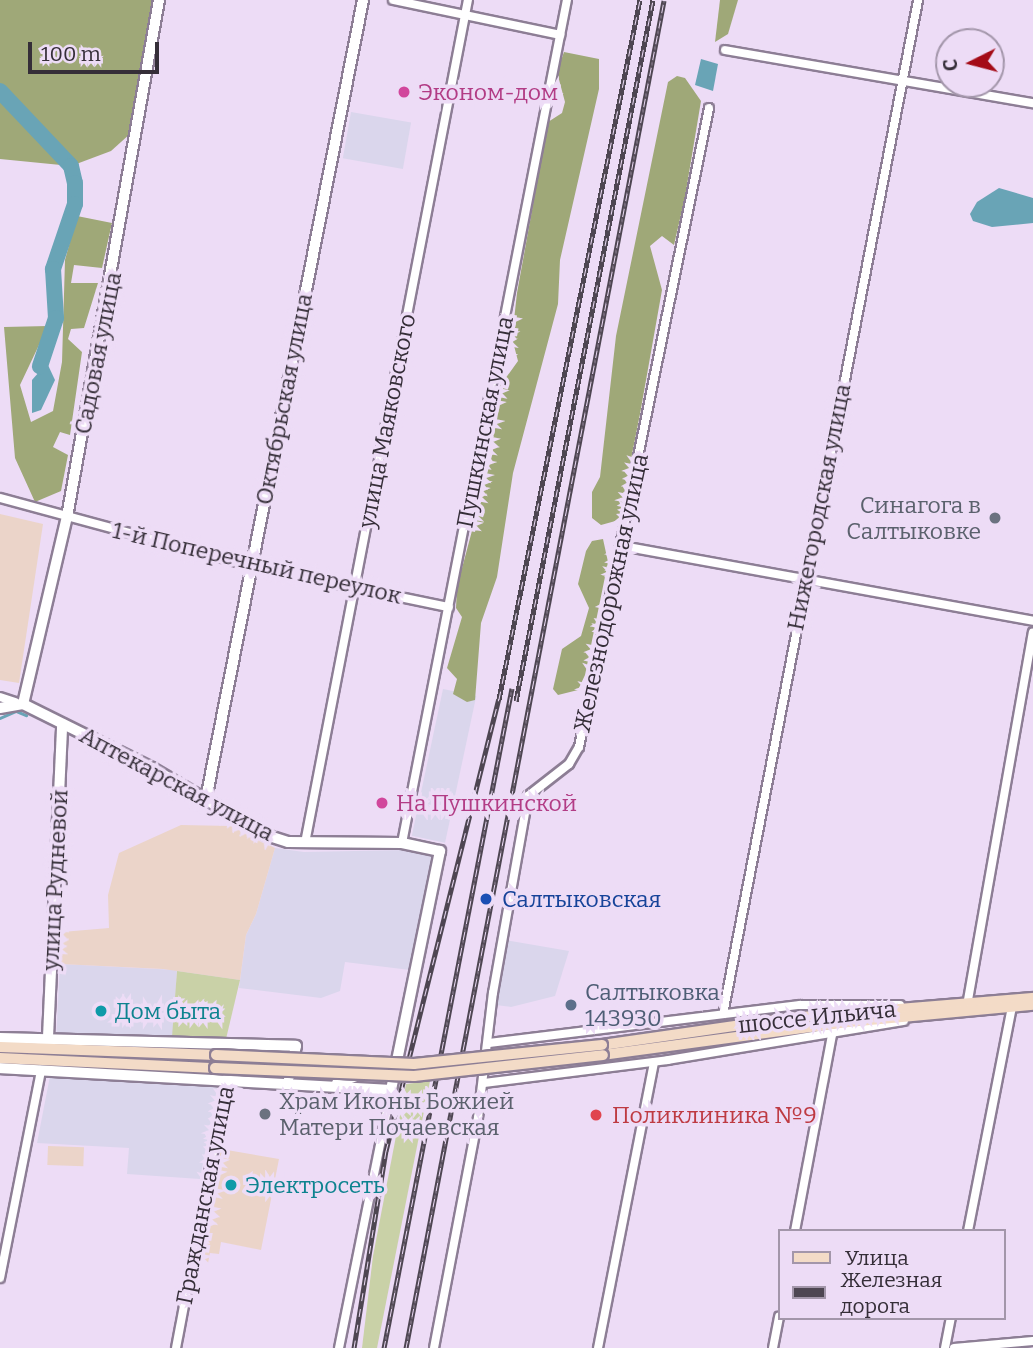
<!DOCTYPE html>
<html>
<head>
<meta charset="utf-8">
<style>
	body { margin:0 }
	#map { position:relative; width:1033px; height:1348px; overflow:hidden; background:#eddcf6; font-family:Bitter,serif }
	div>[style] { position:absolute }
	.commercial>* { inset:0; background:#dad6ec; transform-origin:0 0 }
	.industrial>* { inset:0; background:#ebd4c9; transform-origin:0 0 }
	.green>* { inset:0; background:#c9d1a7 }
	.forest>* { inset:0; background:#9fa878 }
	.water>* { inset:0; background:#69a4b6 }
	.stream>* { height:2.5px; margin:-1.25px; padding:0 1.25px; transform-origin:1.25px; border-radius:1.25px; background:#69a4b6 }
	.river>* { height:16px; margin:-8px; padding:0 8px; transform-origin:8px; border-radius:8px; background:#69a4b6 }
	.roads { filter:drop-shadow(2px 0 #8d7e95) drop-shadow(-2px 0 #8d7e95) drop-shadow(0 2px #8d7e95) drop-shadow(0 -2px #8d7e95) }
	.minor>* { height:8px; margin:-4px; padding:0 4px; transform-origin:4px; border-radius:4px; background:#fff }
	.tertiary>* { height:10px; margin:-5px; padding:0 5px; transform-origin:5px; border-radius:5px; background:#fff }
	.secondary>* { height:10px; margin:-5px; padding:0 5px; transform-origin:5px; border-radius:5px; background:#f3dbc7 }
	.rail>* { height:5px; margin-top:-2.5px; transform-origin:0; background:repeating-linear-gradient(90deg,#eddcf6 0 8px,#4e4652 0 16px); box-sizing:border-box; border-block:2px solid #4e4652 }
	.bridges { filter:drop-shadow(2px 0 #8d7e95) drop-shadow(-2px 0 #8d7e95) drop-shadow(0 2px #8d7e95) drop-shadow(0 -2px #8d7e95) }
	.secondary-bridge>* { height:10px; margin:-5px; padding:0 5px; transform-origin:5px; border-radius:5px; background:#f3dbc7 }
	.dots>* { width:19px; height:19px; translate:-50% -50%; box-sizing:border-box; border:4px solid #eddcf6; border-radius:50% }
	span { translate:-50% -50%; white-space:nowrap; text-align:center; line-height:1.15; -webkit-text-stroke:7px #eddcf6; paint-order:stroke }
	.hotel-label { font-size:23px; color:#b23c85 }
	.left { translate:0 -50%; text-align:left }
	.street-label { font-size:23px; color:#352e38 }
	.worship-label { font-size:23px; color:#5b616d }
	.right { translate:-100% -50%; text-align:right }
	.transit-label { font-size:23px; color:#164399 }
	.service-label { font-size:23px; color:#4e5e75 }
	.culture-label { font-size:23px; color:#0d838f }
	.health-label { font-size:23px; color:#be3a42 }
	.legend { position:absolute; left:778px; top:1229px; width:228px; height:91px; box-sizing:border-box; background:#eddcf6; border:2px solid #a396aa; margin:0; padding:9px 12px; list-style:none; font-size:21px; color:#352e38 }
	.legend li { display:flex; align-items:center; gap:14px; height:35px }
	.legend b { width:35px; border:2px solid #a396aa }
	.north { position:absolute; left:935px; top:28px; width:70px; height:70px; box-sizing:border-box; background:#eddcf6; border:2px solid #a396aa; border-radius:50%; rotate:264deg; font-size:19px; font-weight:700; line-height:28px; text-align:center; color:#352e38 }
	.north::after { content:''; display:block; margin:auto; width:24px; height:32px; background:#a40b17; clip-path:polygon(50% 0,100% 100%,50% 72%,0 100%) }
	.scale { position:absolute; left:28px; top:42px; width:131px; height:32px; box-sizing:border-box; border:4px solid #352e38; border-top:0; padding-left:9px; font-size:21px; line-height:24px; white-space:nowrap; color:#352e38; -webkit-text-stroke:5px #eddcf6; paint-order:stroke }
</style>
</head>
<body>
<div id="map">
	<div class="commercial">
		<i style="left:351px;top:112px;width:61px;height:47px;rotate:10deg"></i>
		<i style="left:443px;top:689px;width:34px;height:150px;rotate:12deg"></i>
		<i style="clip-path:polygon(275px 848px,304px 852px,406px 850px,436px 857px,410px 970px,345px 962px,340px 991px,321px 998px,239px 988px,246px 935px,256px 914px)"></i>
		<i style="clip-path:polygon(505px 940px,569px 951px,555px 996px,511px 1007px,496px 1005px)"></i>
		<i style="left:60px;top:964px;width:117px;height:69px;rotate:3deg"></i>
		<i style="clip-path:polygon(50px 1076px,218px 1083px,200px 1179px,127px 1174px,129px 1148px,37px 1143px)"></i>
	</div>
	<div class="industrial">
		<i style="clip-path:polygon(0 514px,43px 524px,19px 683px,0 680px)"></i>
		<i style="clip-path:polygon(181px 825px,231px 826px,275px 848px,256px 914px,246px 935px,240px 980px,163px 969px,60px 964px,62px 932px,109px 928px,108px 895px,119px 853px)"></i>
		<i style="left:48px;top:1146px;width:36px;height:19px;rotate:2deg"></i>
		<i style="clip-path:polygon(221px 1149px,279px 1159px,261px 1250px,221px 1242px,219px 1254px,210px 1253px,208px 1263px,201px 1260px)"></i>
	</div>
	<div class="green">
		<i style="clip-path:polygon(177px 971px,240px 980px,226px 1039px,172px 1037px)"></i>
		<i style="clip-path:polygon(430px 1081px,377px 1348px,362px 1348px,373px 1256px,406px 1084px)"></i>
	</div>
	<div class="forest">
		<i style="clip-path:polygon(0 0,153px 0,139px 107px,131px 133px,111px 151px,71px 166px,0 159px)"></i>
		<i style="clip-path:polygon(720px 0,738px 0,728px 34px,715px 42px)"></i>
		<i style="clip-path:polygon(564px 52px,599px 59px,599px 89px,560px 260px,558px 304px,513px 473px,497px 577px,481px 623px,475px 700px,467px 702px,453px 694px,457px 679px,447px 668px,462px 617px,456px 608px,457px 587px,493px 452px,492px 429px,500px 386px,518px 361px,512px 338px,517px 293px,548px 122px,562px 113px,565px 102px,557px 72px)"></i>
		<i style="clip-path:polygon(677px 76px,685px 78px,701px 101px,685px 197px,674px 245px,662px 236px,650px 246px,662px 290px,640px 414px,619px 520px,601px 525px,592px 518px,592px 492px,600px 477px,616px 336px,668px 82px)"></i>
		<i style="clip-path:polygon(77px 216px,112px 223px,102px 268px,74px 265px,71px 283px,98px 283px,84px 328px,71px 329px,68px 339px,82px 352px,70px 435px,60px 432px,53px 447px,68px 455px,61px 491px,35px 502px,15px 458px,4px 327px,48px 326px,20px 385px,31px 422px,53px 411px,62px 362px,65px 260px)"></i>
		<i style="clip-path:polygon(603px 539px,608px 562px,585px 675px,578px 690px,558px 695px,553px 689px,562px 649px,581px 636px,589px 608px,578px 584px,586px 551px,592px 541px)"></i>
	</div>
	<div class="water">
		<i style="clip-path:polygon(701px 59px,718px 64px,713px 91px,695px 85px)"></i>
		<i style="clip-path:polygon(999px 188px,1033px 198px,1033px 223px,992px 227px,973px 221px,970px 214px,977px 202px)"></i>
		<i style="clip-path:polygon(47px 363px,55px 380px,41px 410px,32px 413px,32px 380px)"></i>
	</div>
	<div class="stream">
		<i style="left:0;top:718px;width:17px;rotate:-24deg"></i>
		<i style="left:16px;top:711px;width:11px;rotate:22deg"></i>
	</div>
	<div class="river">
		<i style="left:0;top:91px;width:103px;rotate:46.6deg"></i>
		<i style="left:71px;top:166px;width:17px;rotate:77deg"></i>
		<i style="left:75px;top:183px;width:21px;rotate:90deg"></i>
		<i style="left:75px;top:204px;width:69px;rotate:108.7deg"></i>
		<i style="left:53px;top:269px;width:49px;rotate:86.5deg"></i>
		<i style="left:56px;top:318px;width:51px;rotate:108.4deg"></i>
	</div>
	<div class="roads">
		<div class="minor">
			<i style="left:393px;top:0;width:171px;rotate:11.8deg"></i>
			<i style="left:725px;top:50px;width:313px;rotate:9.8deg"></i>
			<i style="left:0;top:498px;width:264px;rotate:15.1deg"></i>
			<i style="left:255px;top:567px;width:198px;rotate:11.7deg"></i>
			<i style="left:622px;top:546px;width:418px;rotate:10.3deg"></i>
			<i style="left:0;top:697px;width:16px;rotate:18deg"></i>
			<i style="left:305px;top:843px;width:859px;rotate:-79.06deg"></i>
			<i style="left:402px;top:843px;width:859px;rotate:-78.93deg"></i>
			<i style="left:968px;top:1000px;width:373px;rotate:-80deg"></i>
			<i style="left:723px;top:1014px;width:1033px;rotate:-79.11deg"></i>
			<i style="left:489px;top:1043px;width:313px;rotate:-7deg"></i>
			<i style="left:800px;top:1005px;width:100px"></i>
			<i style="left:484px;top:1083px;width:185px;rotate:-7.1deg"></i>
			<i style="left:668px;top:1060px;width:239px;rotate:-9.4deg"></i>
			<i style="left:795px;top:1231px;width:199px;rotate:-79.3deg"></i>
			<i style="left:968px;top:1231px;width:228px;rotate:-78.9deg"></i>
			<i style="left:0;top:1278px;width:212px;rotate:-78.8deg"></i>
			<i style="left:176px;top:1348px;width:301px;rotate:-79.3deg"></i>
			<i style="left:339px;top:1348px;width:263px;rotate:-78.6deg"></i>
			<i style="left:434px;top:1348px;width:234px;rotate:-79.2deg"></i>
			<i style="left:478px;top:1118px;width:126px;rotate:-83.2deg"></i>
			<i style="left:493px;top:993px;width:200px;rotate:-79.9deg"></i>
			<i style="left:528px;top:796px;width:52px;rotate:-38deg"></i>
			<i style="left:569px;top:764px;width:20px;rotate:-60deg"></i>
			<i style="left:579px;top:747px;width:652px;rotate:-78.5deg"></i>
			<i style="left:598px;top:1348px;width:291px;rotate:-78.9deg"></i>
			<i style="left:773px;top:1348px;width:32px;rotate:-79deg"></i>
			<i style="left:945px;top:1348px;width:31px;rotate:-79deg"></i>
			<i style="left:954px;top:1348px;width:79px;rotate:-5.1deg"></i>
		</div>
		<div class="tertiary">
			<i style="left:23px;top:704px;width:192px;rotate:-76.8deg"></i>
			<i style="left:67px;top:517px;width:525px;rotate:-79.91deg"></i>
			<i style="left:0;top:708px;width:23px;rotate:-10deg"></i>
			<i style="left:23px;top:704px;width:144px;rotate:26.4deg"></i>
			<i style="left:152px;top:768px;width:132px;rotate:30.4deg"></i>
			<i style="left:266px;top:835px;width:23px;rotate:18deg"></i>
			<i style="left:288px;top:842px;width:114px;rotate:0.5deg"></i>
			<i style="left:402px;top:843px;width:39px;rotate:12deg"></i>
			<i style="left:440px;top:851px;width:244px;rotate:101.6deg"></i>
			<i style="left:391px;top:1090px;width:392px;rotate:-176.8deg"></i>
			<i style="left:206px;top:799px;width:814px;rotate:-78.88deg"></i>
			<i style="left:48px;top:1037px;width:313px;rotate:-87.4deg"></i>
			<i style="left:0;top:1038px;width:296px;rotate:1.5deg"></i>
			<i style="left:296px;top:1046px;width:32px;rotate:103deg"></i>
			<i style="left:337px;top:1083px;width:32px;rotate:-20deg"></i>
			<i style="left:367px;top:1072px;width:29px;rotate:-4deg"></i>
		</div>
		<div class="secondary">
			<i style="left:602px;top:1045px;width:189px;rotate:-8.2deg"></i>
			<i style="left:789px;top:1018px;width:245px;rotate:-4.7deg"></i>
			<i style="left:0;top:1047px;width:216px;rotate:2.1deg"></i>
			<i style="left:603px;top:1055px;width:247px;rotate:-7.7deg"></i>
			<i style="left:848px;top:1022px;width:186px;rotate:-5.3deg"></i>
			<i style="left:0;top:1058px;width:215px;rotate:2.7deg"></i>
		</div>
	</div>
	<div class="rail">
		<i style="left:516px;top:701px;width:714px;rotate:-78.94deg"></i>
		<i style="left:354px;top:1348px;width:200px;rotate:-80.8deg"></i>
		<i style="left:386px;top:1151px;width:466px;rotate:-76deg"></i>
		<i style="left:499px;top:699px;width:713px;rotate:-78.6deg"></i>
		<i style="left:384px;top:1348px;width:672px;rotate:-79.02deg"></i>
		<i style="left:406px;top:1348px;width:1372px;rotate:-79.16deg"></i>
	</div>
	<div class="bridges">
		<div class="secondary-bridge">
			<i style="left:216px;top:1055px;width:198px;rotate:2.6deg"></i>
			<i style="left:414px;top:1064px;width:189px;rotate:-5.8deg"></i>
			<i style="left:215px;top:1068px;width:199px;rotate:2.3deg"></i>
			<i style="left:414px;top:1076px;width:190px;rotate:-6.3deg"></i>
		</div>
	</div>
	<div class="dots">
		<i style="left:404px;top:92px;background:#d1479c"></i>
		<i style="left:995px;top:518px;background:#6b7280"></i>
		<i style="left:382px;top:803px;background:#d1479c"></i>
		<i style="left:486px;top:899px;background:#1a4fb4"></i>
		<i style="left:571px;top:1005px;background:#5c6f8a"></i>
		<i style="left:101px;top:1011px;background:#0f9aa8"></i>
		<i style="left:265px;top:1114px;background:#6b7280"></i>
		<i style="left:596px;top:1115px;background:#e0444e"></i>
		<i style="left:231px;top:1185px;background:#0f9aa8"></i>
	</div>
	<div class="hotel-label">
		<span class="left" style="left:418px;top:92px">Эконом-дом</span>
		<span class="left" style="left:396px;top:803px">На Пушкинской</span>
	</div>
	<div class="street-label">
		<span style="left:98px;top:353px;rotate:-79deg">Садовая улица</span>
		<span style="left:284px;top:399px;rotate:-79deg">Октябрьская улица</span>
		<span style="left:387px;top:421px;rotate:-79deg">улица Маяковского</span>
		<span style="left:485px;top:422px;rotate:-79deg">Пушкинская улица</span>
		<span style="left:819px;top:507px;rotate:-79deg">Нижегородская улица</span>
		<span style="left:257px;top:563px;rotate:13deg">1-й Поперечный переулок</span>
		<span style="left:611px;top:593px;rotate:-78deg">Железнодорожная улица</span>
		<span style="left:177px;top:784px;rotate:28deg">Аптекарская улица</span>
		<span style="left:55px;top:880px;rotate:-87deg">улица Рудневой</span>
		<span style="left:817px;top:1017px;rotate:-6deg">шоссе Ильича</span>
		<span style="left:205px;top:1195px;rotate:-79deg">Гражданская улица</span>
	</div>
	<div class="worship-label">
		<span class="right" style="left:981px;top:518px">Синагога в<br>Салтыковке</span>
		<span class="left" style="left:279px;top:1114px">Храм Иконы Божией<br>Матери Почаевская</span>
	</div>
	<div class="transit-label">
		<span class="left" style="left:502px;top:899px">Салтыковская</span>
	</div>
	<div class="service-label">
		<span class="left" style="left:585px;top:1005px">Салтыковка<br>143930</span>
	</div>
	<div class="culture-label">
		<span class="left" style="left:115px;top:1011px">Дом быта</span>
		<span class="left" style="left:245px;top:1185px">Электросеть</span>
	</div>
	<div class="health-label">
		<span class="left" style="left:612px;top:1115px">Поликлиника №9</span>
	</div>
	<ul class="legend">
	<li><b style="height:9px;background:#f3dbc7"></b>Улица</li>
	<li><b style="height:9px;background:#4e4652"></b>Железная дорога</li>
	</ul>
	<div class="north">С</div>
	<div class="scale">100 m</div>
</div>
</body>
</html>
